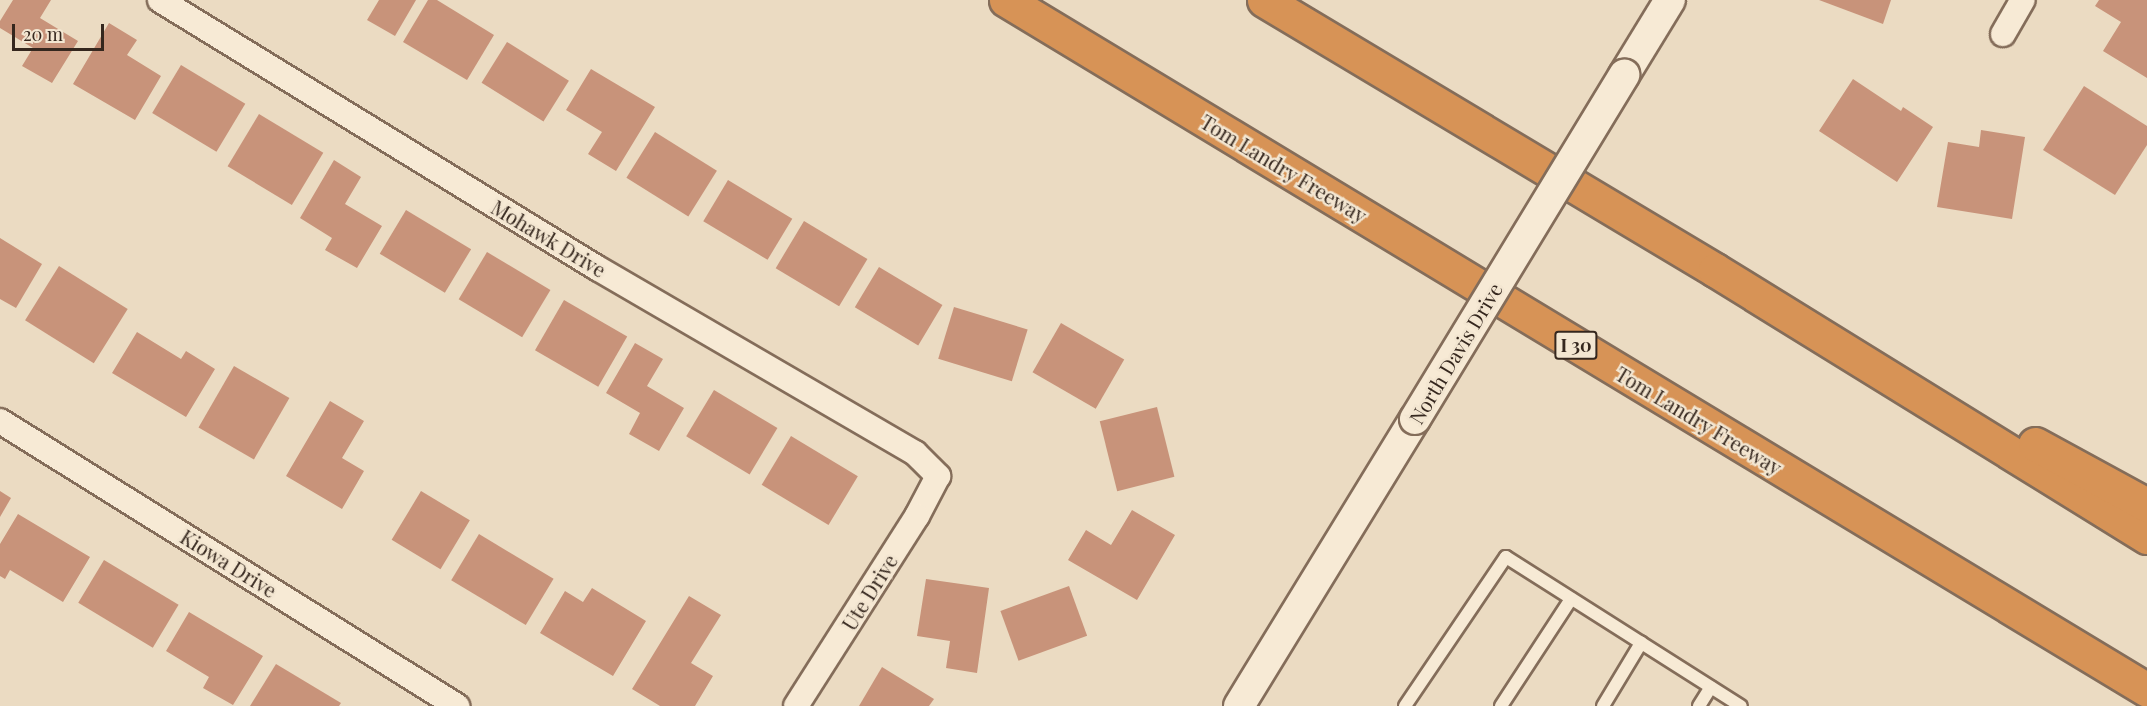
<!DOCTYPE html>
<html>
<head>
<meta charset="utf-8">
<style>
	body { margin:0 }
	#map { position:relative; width:2147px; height:706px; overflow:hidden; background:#ebdbc2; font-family:"Playfair Display",serif }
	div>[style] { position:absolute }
	.building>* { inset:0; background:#c8937a; transform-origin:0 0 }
	.roads { filter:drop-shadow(2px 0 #846d5a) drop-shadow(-2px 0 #846d5a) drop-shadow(0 2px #846d5a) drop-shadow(0 -2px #846d5a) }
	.service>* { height:12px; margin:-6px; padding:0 6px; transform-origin:6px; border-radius:6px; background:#f7ead5 }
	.minor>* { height:24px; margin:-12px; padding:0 12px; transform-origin:12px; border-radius:12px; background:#f7ead5 }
	.tertiary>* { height:30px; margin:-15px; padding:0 15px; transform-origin:15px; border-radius:15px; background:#f7ead5 }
	.motorway>* { height:33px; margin:-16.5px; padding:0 16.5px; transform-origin:16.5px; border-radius:16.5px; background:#d79356 }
	.bridges { filter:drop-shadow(2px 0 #846d5a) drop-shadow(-2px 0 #846d5a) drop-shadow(0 2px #846d5a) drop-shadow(0 -2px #846d5a) }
	.tertiary-bridge>* { height:30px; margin:-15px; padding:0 15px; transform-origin:15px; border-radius:15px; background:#f7ead5 }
	span { translate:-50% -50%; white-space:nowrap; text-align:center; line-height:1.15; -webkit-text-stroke:5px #f3e6d1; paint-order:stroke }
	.shield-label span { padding:2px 4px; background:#f3e6d1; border:2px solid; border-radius:4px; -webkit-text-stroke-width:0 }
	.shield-label { font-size:18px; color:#35271e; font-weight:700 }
	.street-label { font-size:20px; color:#35271e }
	.scale { position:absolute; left:12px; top:24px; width:92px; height:27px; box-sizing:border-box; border:3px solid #35271e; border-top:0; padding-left:8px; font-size:18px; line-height:21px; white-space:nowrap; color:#35271e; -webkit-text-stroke:4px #f3e6d1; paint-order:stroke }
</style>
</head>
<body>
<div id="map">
	<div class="building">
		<i style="clip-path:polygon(13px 0,51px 0,40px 18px,78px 41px,52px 83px,22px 66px,33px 48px,0 28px,0 21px)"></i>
		<i style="clip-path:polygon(379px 0,416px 0,395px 36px,367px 20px)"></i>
		<i style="clip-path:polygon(428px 0,437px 0,494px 35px,467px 80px,403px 42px)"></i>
		<i style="clip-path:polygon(1819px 0,1891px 0,1883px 24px)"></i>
		<i style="clip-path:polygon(2099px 0,2147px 0,2147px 78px,2103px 51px,2121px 22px,2095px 6px)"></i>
		<i style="clip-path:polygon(109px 23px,137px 40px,127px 55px,161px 76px,135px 120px,73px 84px)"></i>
		<i style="left:507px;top:42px;width:73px;height:48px;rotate:32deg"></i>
		<i style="left:181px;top:65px;width:75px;height:56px;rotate:31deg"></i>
		<i style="clip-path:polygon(591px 69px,655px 107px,616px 171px,588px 154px,602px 132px,566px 110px)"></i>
		<i style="clip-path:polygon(1853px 79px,1901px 111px,1903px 107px,1933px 127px,1897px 182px,1819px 131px)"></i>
		<i style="clip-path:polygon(2084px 86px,2147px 126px,2147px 145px,2115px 195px,2043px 150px)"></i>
		<i style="left:259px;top:114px;width:75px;height:61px;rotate:31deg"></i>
		<i style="clip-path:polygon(1981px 130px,2025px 137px,2012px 219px,1937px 207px,1948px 142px,1979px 147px)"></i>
		<i style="left:655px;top:132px;width:73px;height:54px;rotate:32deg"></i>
		<i style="clip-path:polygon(334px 160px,361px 177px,345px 204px,382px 226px,357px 268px,325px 250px,332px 238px,300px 218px)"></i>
		<i style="left:728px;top:180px;width:75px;height:48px;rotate:31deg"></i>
		<i style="left:406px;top:210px;width:76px;height:51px;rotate:31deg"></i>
		<i style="left:804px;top:221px;width:74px;height:55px;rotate:31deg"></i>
		<i style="clip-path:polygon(0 238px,42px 264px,16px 308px,0 299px)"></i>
		<i style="left:487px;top:252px;width:74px;height:55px;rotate:31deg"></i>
		<i style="left:59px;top:266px;width:81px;height:64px;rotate:32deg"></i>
		<i style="left:879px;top:267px;width:74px;height:47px;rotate:31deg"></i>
		<i style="left:564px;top:300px;width:73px;height:58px;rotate:30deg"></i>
		<i style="left:954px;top:307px;width:77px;height:54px;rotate:17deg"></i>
		<i style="left:1061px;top:323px;width:73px;height:57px;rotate:30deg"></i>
		<i style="clip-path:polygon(137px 332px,181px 359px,186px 351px,215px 369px,186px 417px,112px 373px)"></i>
		<i style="clip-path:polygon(635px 343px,663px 359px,647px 386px,684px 408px,659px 451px,629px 434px,640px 413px,606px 393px)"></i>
		<i style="left:234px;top:366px;width:64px;height:71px;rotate:30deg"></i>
		<i style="left:714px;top:390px;width:74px;height:54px;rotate:31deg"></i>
		<i style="clip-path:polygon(330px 401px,364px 421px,342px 458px,364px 471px,342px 509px,286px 476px)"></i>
		<i style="left:1157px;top:407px;width:72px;height:59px;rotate:76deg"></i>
		<i style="left:791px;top:436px;width:78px;height:57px;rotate:31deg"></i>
		<i style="clip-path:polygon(0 491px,11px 498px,0 517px)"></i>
		<i style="left:421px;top:491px;width:57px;height:57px;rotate:31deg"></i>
		<i style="clip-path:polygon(1132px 510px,1175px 535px,1137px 600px,1068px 560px,1086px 530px,1111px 545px)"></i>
		<i style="clip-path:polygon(18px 514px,90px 557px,63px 602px,10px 570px,5px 579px,0 576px,0 544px)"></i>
		<i style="left:479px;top:534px;width:87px;height:54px;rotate:31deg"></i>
		<i style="left:104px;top:560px;width:87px;height:50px;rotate:31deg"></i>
		<i style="clip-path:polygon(926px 579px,989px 588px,977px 673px,946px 668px,950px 641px,917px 636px)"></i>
		<i style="left:1069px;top:586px;width:53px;height:73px;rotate:70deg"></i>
		<i style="clip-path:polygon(592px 588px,646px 621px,613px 676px,540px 633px,565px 591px,583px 602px)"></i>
		<i style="clip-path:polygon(689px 596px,721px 615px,691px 663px,713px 676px,695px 706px,660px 706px,632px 689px)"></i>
		<i style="clip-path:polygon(189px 612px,263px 656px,233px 705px,203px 688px,209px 677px,166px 651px)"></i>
		<i style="clip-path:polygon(276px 664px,341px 703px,339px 706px,250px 706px)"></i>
		<i style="clip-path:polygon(882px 667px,934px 699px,929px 706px,859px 706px)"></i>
	</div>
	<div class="roads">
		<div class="service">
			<i style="left:1405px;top:706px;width:180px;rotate:-55.9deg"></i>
			<i style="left:1506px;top:557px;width:278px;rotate:32.4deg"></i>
			<i style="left:1501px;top:706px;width:128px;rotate:-56.8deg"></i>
			<i style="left:1603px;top:706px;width:74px;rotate:-58.9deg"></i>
			<i style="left:1699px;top:706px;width:22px;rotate:-58deg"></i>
		</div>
		<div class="minor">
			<i style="left:160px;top:0;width:513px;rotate:31.52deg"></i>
			<i style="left:597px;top:268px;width:368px;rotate:30.2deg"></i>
			<i style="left:915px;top:453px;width:33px;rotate:45deg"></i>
			<i style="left:938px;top:476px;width:45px;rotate:117.7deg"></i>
			<i style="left:917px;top:516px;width:225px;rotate:122.5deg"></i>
			<i style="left:2003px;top:34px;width:39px;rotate:-60deg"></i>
			<i style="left:0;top:421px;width:539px;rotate:31.95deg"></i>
		</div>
		<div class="tertiary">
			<i style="left:1624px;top:75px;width:88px;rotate:-58.5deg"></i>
			<i style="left:1239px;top:706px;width:337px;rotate:-58.5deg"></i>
		</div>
		<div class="motorway">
			<i style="left:1006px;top:0;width:1333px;rotate:31.16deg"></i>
			<i style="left:1264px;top:0;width:526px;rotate:30.91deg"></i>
			<i style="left:1715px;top:270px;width:508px;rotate:31.72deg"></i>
			<i style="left:2035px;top:444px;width:128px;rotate:28.6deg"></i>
		</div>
	</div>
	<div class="bridges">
		<div class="tertiary-bridge">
			<i style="left:1415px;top:419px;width:403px;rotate:-58.7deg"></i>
		</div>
	</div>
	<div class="shield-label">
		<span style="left:1576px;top:345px">I 30</span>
	</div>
	<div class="street-label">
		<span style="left:1284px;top:168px;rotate:31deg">Tom Landry Freeway</span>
		<span style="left:549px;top:238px;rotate:31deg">Mohawk Drive</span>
		<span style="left:1455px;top:353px;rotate:-59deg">North Davis Drive</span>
		<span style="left:1699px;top:420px;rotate:31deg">Tom Landry Freeway</span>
		<span style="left:229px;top:563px;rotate:32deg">Kiowa Drive</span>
		<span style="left:869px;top:592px;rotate:-58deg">Ute Drive</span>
	</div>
	<div class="scale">20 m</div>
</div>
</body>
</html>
